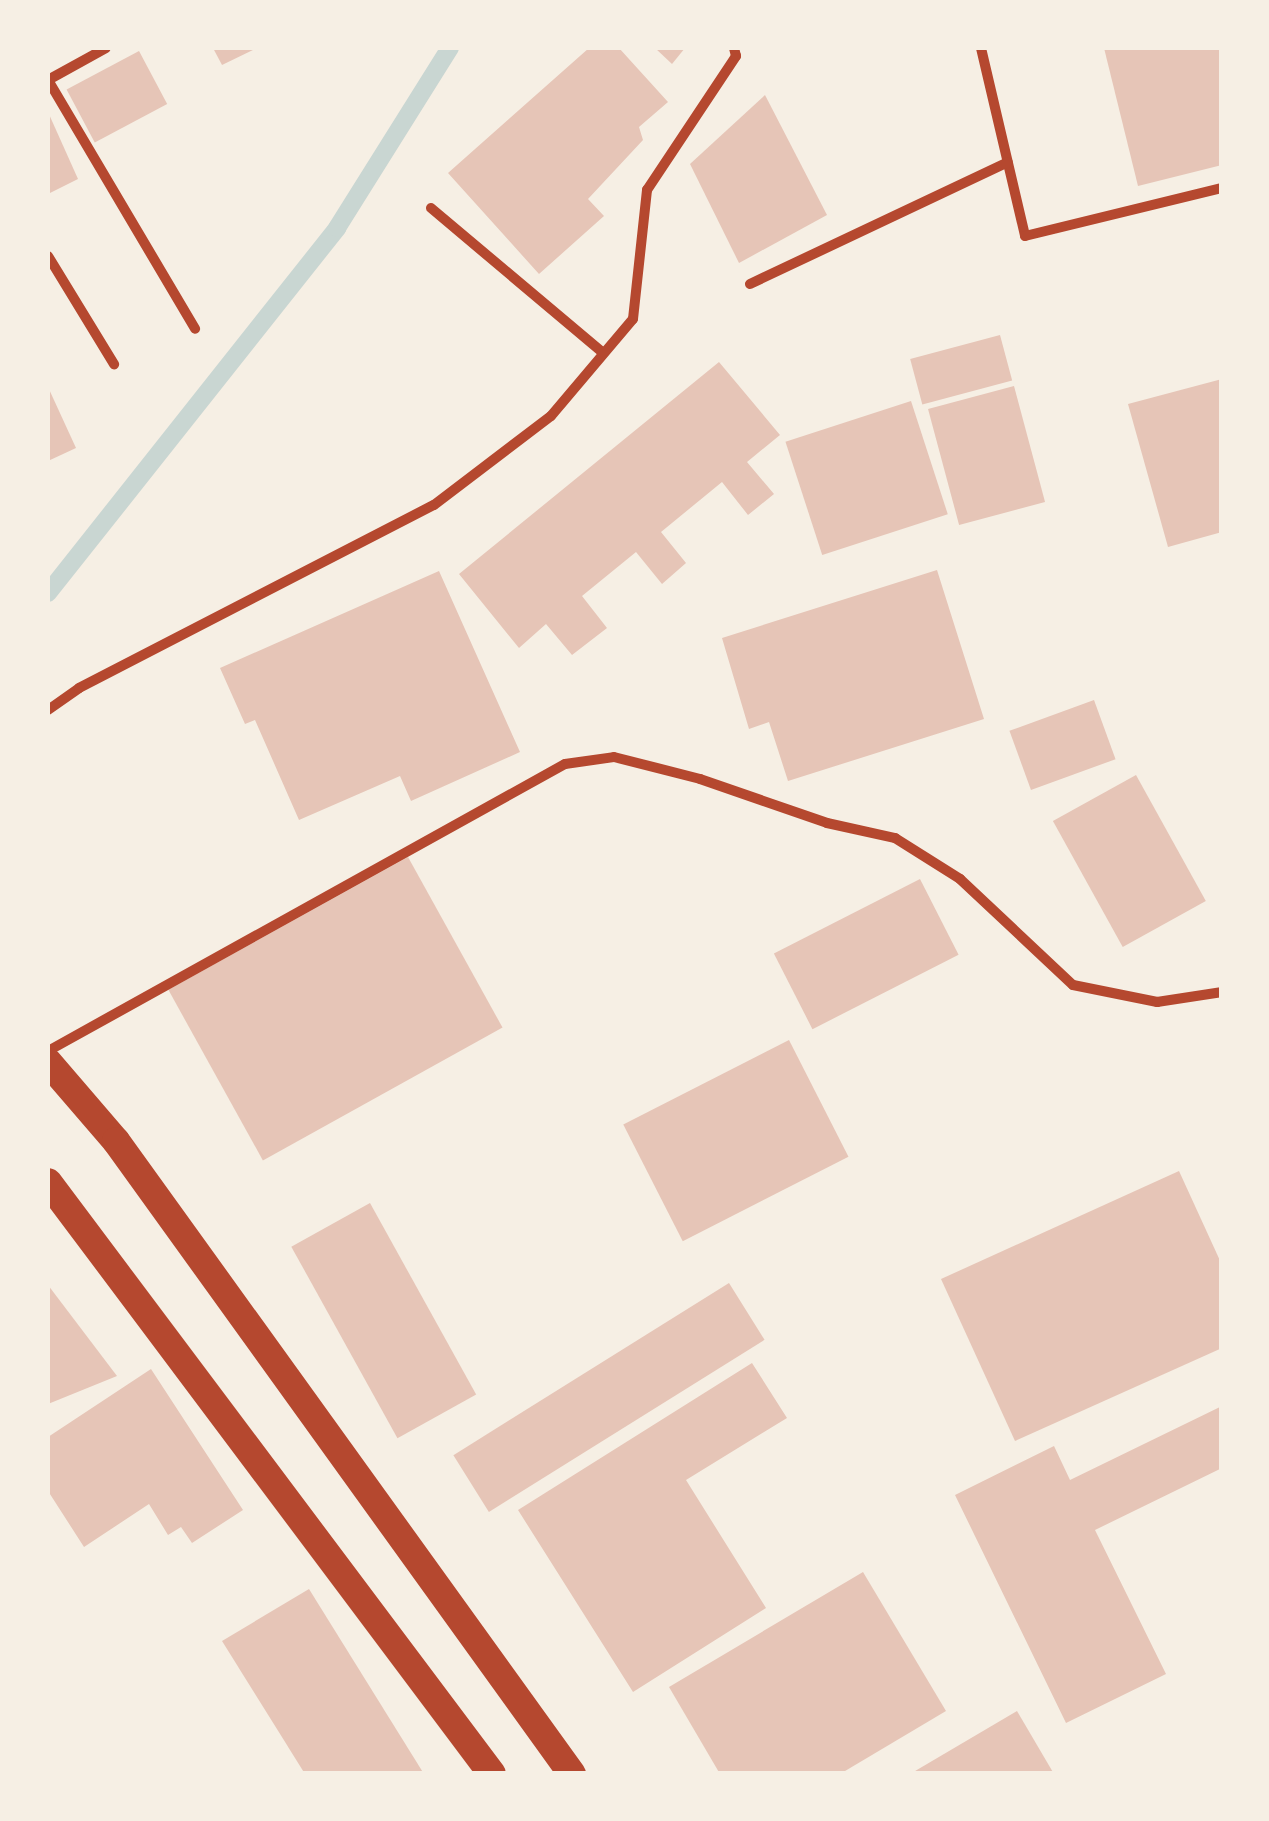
<!DOCTYPE html>
<html>
<head>
<meta charset="utf-8">
<style>
	body { margin:0 }
	#map { position:relative; width:1269px; height:1821px; overflow:hidden; background:#f6efe4; font-family:"Source Sans 3",sans-serif }
	div>[style] { position:absolute }
	.stream>* { height:18px; margin:-9px; padding:0 9px; transform-origin:9px; border-radius:9px; background:#c9d6d2 }
	.building>* { inset:0; background:#e6c5b7; transform-origin:0 0 }
	.minor>* { height:10px; margin:-5px; padding:0 5px; transform-origin:5px; border-radius:5px; background:#b5482f }
	.trunk>* { height:28px; margin:-14px; padding:0 14px; transform-origin:14px; border-radius:14px; background:#b5482f }
	span { translate:-50% -50%; white-space:nowrap; text-align:center; line-height:1.15; -webkit-text-stroke:10px #f6efe4; paint-order:stroke }
	.frame { position:absolute; inset:0; border:50px solid #f6efe4; pointer-events:none }
</style>
</head>
<body>
<div id="map">
	<div class="stream">
		<i style="left:48px;top:593px;width:466px;rotate:-51.6deg"></i>
		<i style="left:337px;top:228px;width:213px;rotate:-57.9deg"></i>
	</div>
	<div class="building">
		<i style="clip-path:polygon(213px 48px,257px 48px,222px 65px)"></i>
		<i style="clip-path:polygon(589px 48px,619px 48px,668px 102px,639px 127px,643px 140px,588px 199px,604px 216px,539px 274px,448px 173px)"></i>
		<i style="clip-path:polygon(655px 48px,685px 48px,672px 64px)"></i>
		<i style="clip-path:polygon(1104px 48px,1222px 48px,1222px 165px,1138px 186px)"></i>
		<i style="left:139px;top:51px;width:60px;height:82px;rotate:62deg"></i>
		<i style="clip-path:polygon(765px 95px,827px 215px,739px 263px,690px 164px)"></i>
		<i style="clip-path:polygon(48px 112px,78px 179px,48px 194px)"></i>
		<i style="left:1000px;top:335px;width:47px;height:93px;rotate:75deg"></i>
		<i style="clip-path:polygon(719px 362px,780px 435px,747px 462px,774px 494px,748px 515px,722px 482px,661px 532px,686px 563px,662px 584px,636px 552px,582px 596px,607px 628px,572px 655px,546px 624px,519px 648px,459px 574px)"></i>
		<i style="clip-path:polygon(1222px 379px,1222px 532px,1168px 547px,1128px 404px)"></i>
		<i style="left:1014px;top:386px;width:120px;height:89px;rotate:75deg"></i>
		<i style="clip-path:polygon(48px 387px,76px 448px,48px 461px)"></i>
		<i style="left:911px;top:401px;width:119px;height:132px;rotate:72deg"></i>
		<i style="clip-path:polygon(937px 570px,984px 719px,788px 781px,769px 722px,749px 729px,722px 638px)"></i>
		<i style="clip-path:polygon(439px 571px,520px 752px,411px 801px,400px 776px,299px 820px,255px 720px,245px 724px,220px 668px)"></i>
		<i style="left:1094px;top:700px;width:63px;height:90px;rotate:70deg"></i>
		<i style="left:1136px;top:775px;width:144px;height:95px;rotate:61deg"></i>
		<i style="left:408px;top:857px;width:195px;height:274px;rotate:61deg"></i>
		<i style="left:920px;top:879px;width:85px;height:164px;rotate:63deg"></i>
		<i style="left:789px;top:1040px;width:131px;height:186px;rotate:63deg"></i>
		<i style="clip-path:polygon(1179px 1171px,1222px 1265px,1222px 1348px,1015px 1441px,941px 1279px)"></i>
		<i style="left:370px;top:1203px;width:219px;height:90px;rotate:61deg"></i>
		<i style="left:729px;top:1283px;width:67px;height:325px;rotate:58deg"></i>
		<i style="clip-path:polygon(48px 1285px,117px 1376px,48px 1404px)"></i>
		<i style="clip-path:polygon(752px 1363px,787px 1418px,686px 1480px,766px 1608px,633px 1692px,518px 1510px)"></i>
		<i style="clip-path:polygon(151px 1369px,243px 1510px,192px 1543px,181px 1527px,168px 1535px,149px 1504px,84px 1547px,48px 1491px,48px 1437px)"></i>
		<i style="clip-path:polygon(1222px 1406px,1222px 1468px,1095px 1530px,1166px 1674px,1066px 1723px,955px 1495px,1054px 1446px,1070px 1480px)"></i>
		<i style="clip-path:polygon(863px 1572px,946px 1711px,840px 1774px,720px 1774px,669px 1687px)"></i>
		<i style="clip-path:polygon(309px 1589px,424px 1774px,305px 1774px,222px 1641px)"></i>
		<i style="clip-path:polygon(1017px 1711px,1054px 1774px,910px 1774px)"></i>
	</div>
	<div class="minor">
		<i style="left:981px;top:48px;width:193px;rotate:76.8deg"></i>
		<i style="left:1025px;top:236px;width:203px;rotate:-13.7deg"></i>
		<i style="left:48px;top:80px;width:289px;rotate:59.4deg"></i>
		<i style="left:48px;top:80px;width:66px;rotate:-28.9deg"></i>
		<i style="left:431px;top:208px;width:225px;rotate:40.1deg"></i>
		<i style="left:48px;top:256px;width:127px;rotate:58.6deg"></i>
		<i style="left:750px;top:284px;width:285px;rotate:-25.3deg"></i>
		<i style="left:48px;top:710px;width:38px;rotate:-35deg"></i>
		<i style="left:79px;top:688px;width:399px;rotate:-27.3deg"></i>
		<i style="left:434px;top:505px;width:147px;rotate:-37.3deg"></i>
		<i style="left:551px;top:416px;width:127px;rotate:-49.8deg"></i>
		<i style="left:633px;top:319px;width:130px;rotate:-83.8deg"></i>
		<i style="left:647px;top:190px;width:161px;rotate:-56.4deg"></i>
		<i style="left:736px;top:56px;width:8px;rotate:-104deg"></i>
		<i style="left:48px;top:1051px;width:591px;rotate:-29.04deg"></i>
		<i style="left:565px;top:764px;width:49px;rotate:-8.1deg"></i>
		<i style="left:614px;top:757px;width:89px;rotate:14.3deg"></i>
		<i style="left:700px;top:779px;width:134px;rotate:19.1deg"></i>
		<i style="left:827px;top:823px;width:70px;rotate:12.4deg"></i>
		<i style="left:895px;top:838px;width:77px;rotate:32.2deg"></i>
		<i style="left:960px;top:879px;width:155px;rotate:43.2deg"></i>
		<i style="left:1073px;top:985px;width:86px;rotate:11.4deg"></i>
		<i style="left:1157px;top:1002px;width:66px;rotate:-8.7deg"></i>
	</div>
	<div class="trunk">
		<i style="left:48px;top:1062px;width:104px;rotate:49.3deg"></i>
		<i style="left:116px;top:1141px;width:780px;rotate:54.23deg"></i>
		<i style="left:48px;top:1182px;width:740px;rotate:53.13deg"></i>
	</div>
	<div class="frame"></div>
</div>
</body>
</html>
